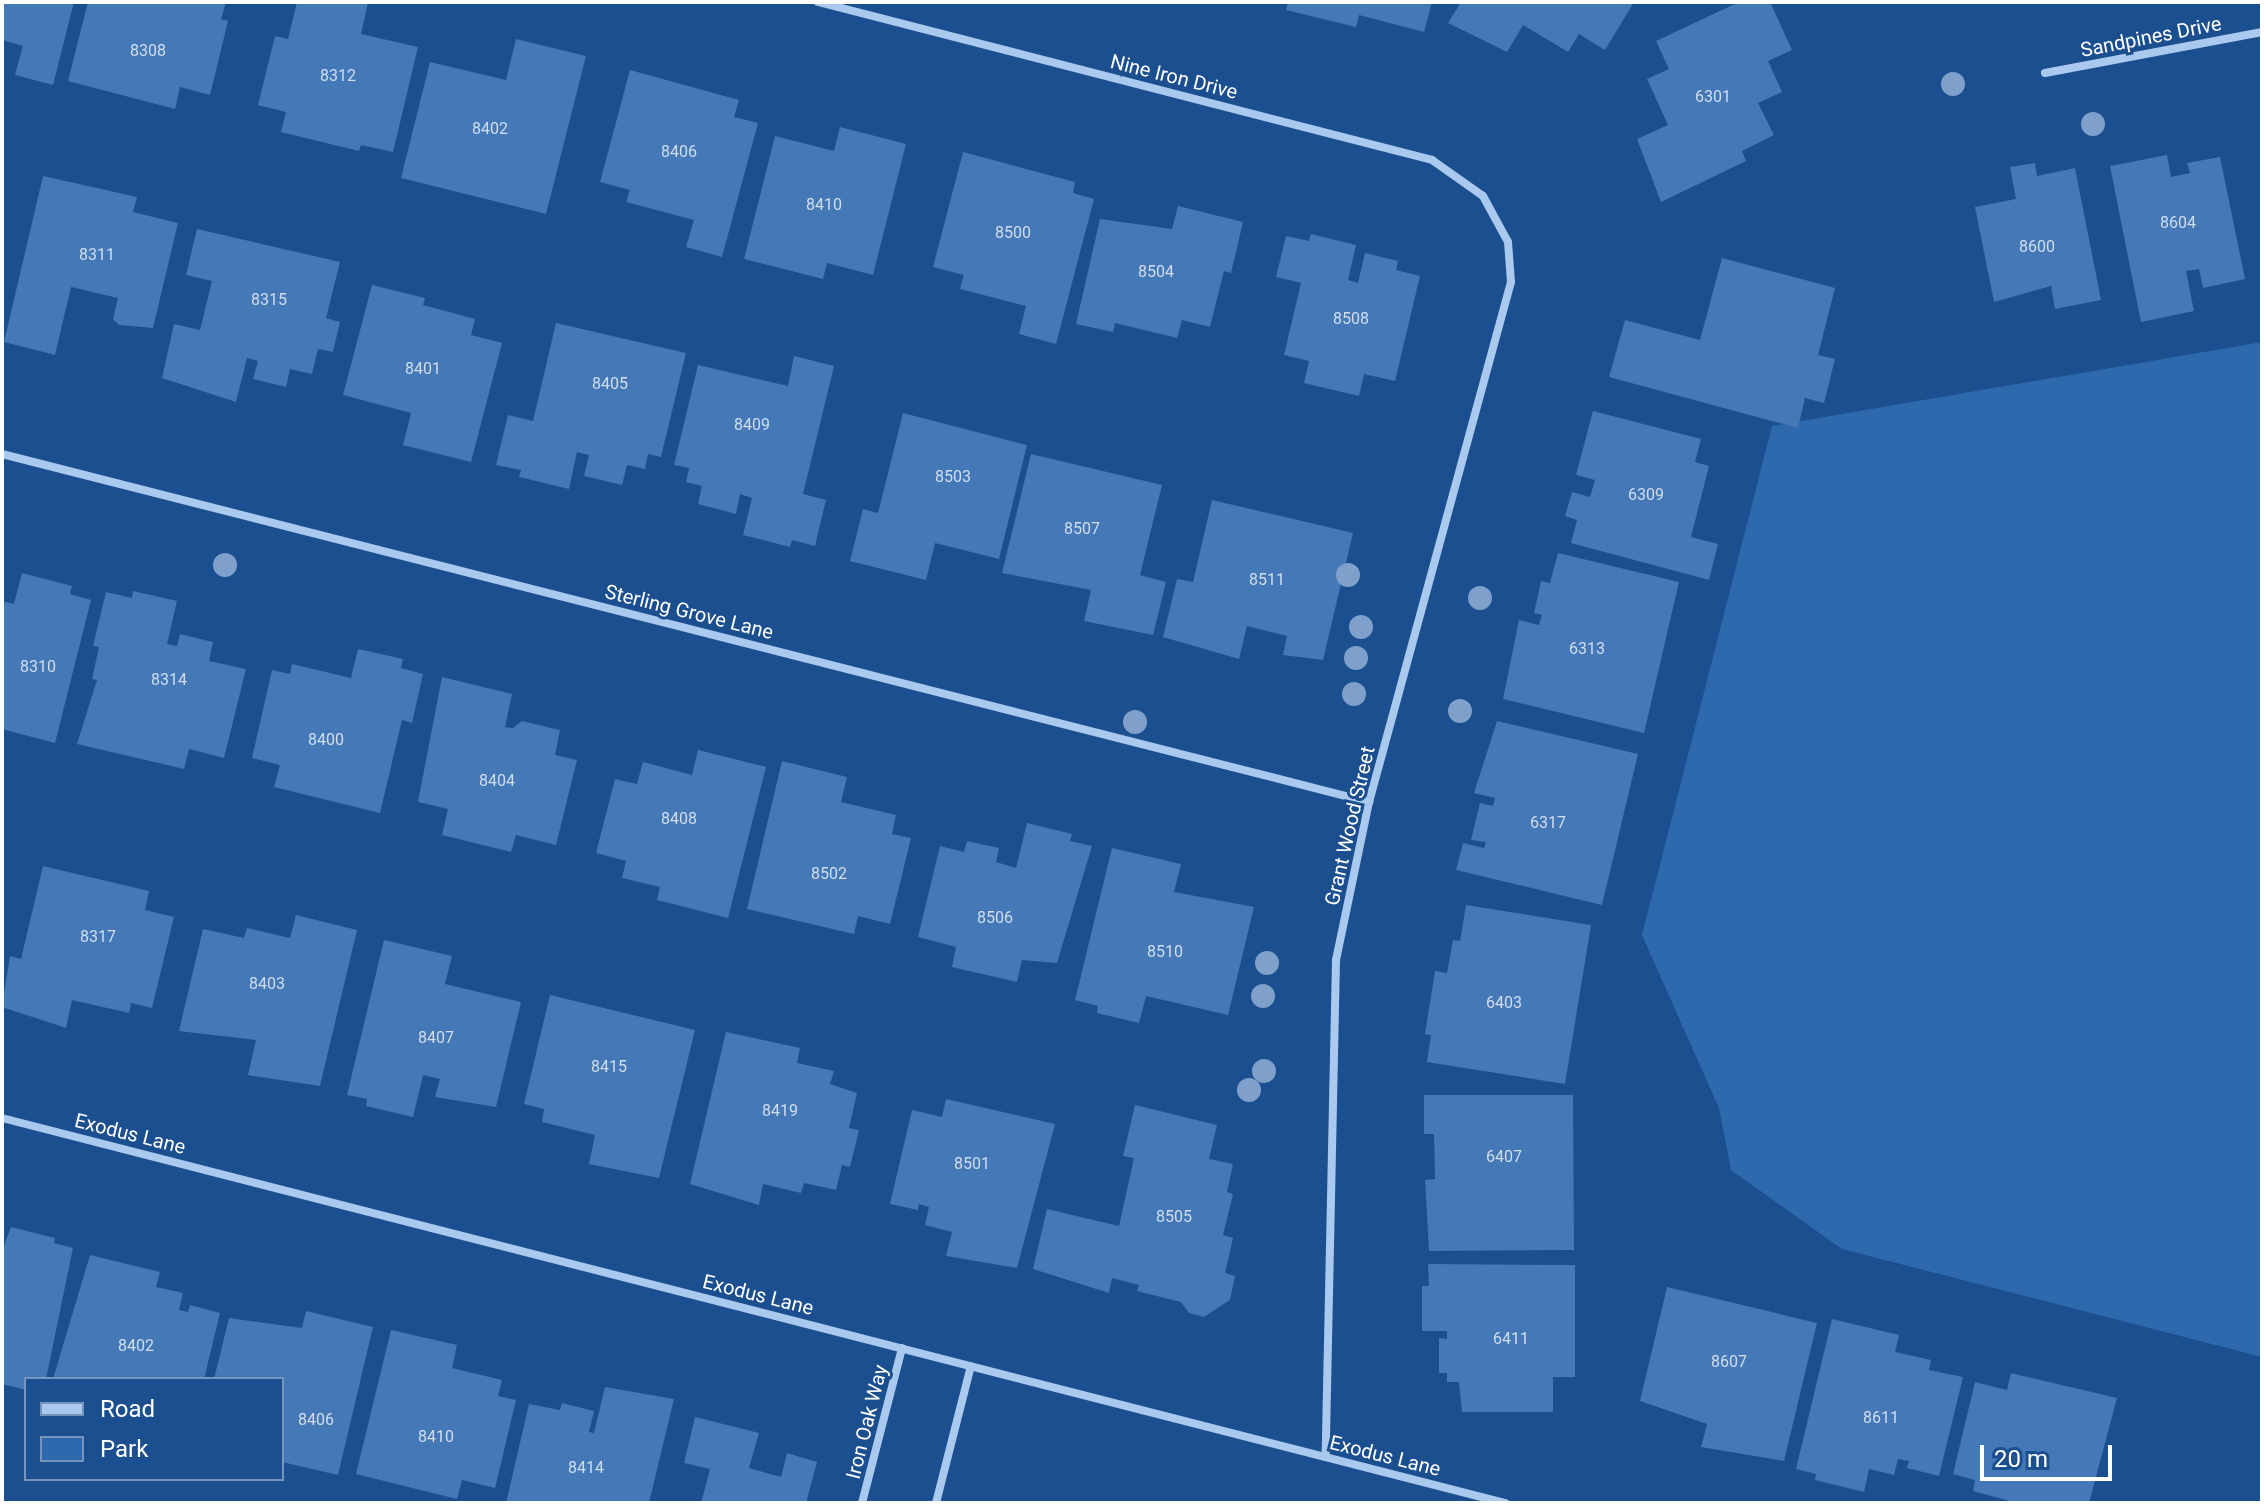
<!DOCTYPE html>
<html>
<head>
<meta charset="utf-8">
<style>
	body { margin:0 }
	#map { position:relative; width:2264px; height:1505px; overflow:hidden; background:#1b4f8f; font-family:Roboto,sans-serif }
	div>[style] { position:absolute }
	.green>* { inset:0; background:#2e69ad }
	.building>* { inset:0; background:#4478b7 }
	.minor>* { height:8px; margin:-4px; padding:0 4px; transform-origin:4px; border-radius:4px; background:#a9c9ee }
	.trees>* { width:24px; height:24px; margin:-12px; border-radius:50%; background:#7ea0ca }
	span { translate:-50% -50%; white-space:nowrap; text-align:center; line-height:1.15; -webkit-text-stroke:6px #1b4f8f; paint-order:stroke }
	.number-label { font-size:16px; color:#d0dded }
	.number-label span { -webkit-text-stroke-width:0 }
	.street-label { font-size:20px; color:#fff }
	.frame { position:absolute; inset:0; border:4px solid #fff; pointer-events:none }
	.legend { position:absolute; left:24px; top:1377px; width:260px; height:104px; box-sizing:border-box; background:#1b4f8f; border:2px solid #7695bc; margin:0; padding:10px 14px; list-style:none; font-size:24px; color:#fff }
	.legend li { display:flex; align-items:center; gap:16px; height:40px }
	.legend b { width:40px; border:2px solid #7695bc }
	.scale { position:absolute; left:1980px; top:1445px; width:132px; height:36px; box-sizing:border-box; border:4px solid #fff; border-top:0; padding-left:10px; font-size:24px; line-height:28px; white-space:nowrap; color:#fff; -webkit-text-stroke:6px #1b4f8f; paint-order:stroke }
</style>
</head>
<body>
<div id="map">
	<div class="green">
		<i style="clip-path:polygon(2262px 342px,2262px 1357px,1842px 1249px,1731px 1170px,1719px 1108px,1642px 935px,1772px 426px)"></i>
	</div>
	<div class="building">
		<i style="clip-path:polygon(2px 2px,74px 2px,53px 85px,15px 75px,23px 46px,2px 40px)"></i>
		<i style="clip-path:polygon(88px 2px,226px 2px,221px 19px,228px 21px,210px 95px,180px 87px,175px 109px,68px 81px)"></i>
		<i style="clip-path:polygon(297px 2px,368px 3px,361px 34px,418px 47px,393px 152px,361px 145px,359px 151px,281px 132px,286px 112px,258px 105px,275px 36px,288px 39px)"></i>
		<i style="clip-path:polygon(1288px 2px,1432px 2px,1424px 32px,1359px 15px,1356px 27px,1286px 10px)"></i>
		<i style="clip-path:polygon(1461px 2px,1634px 2px,1605px 50px,1579px 34px,1568px 52px,1523px 25px,1507px 52px,1448px 23px)"></i>
		<i style="clip-path:polygon(1739px 2px,1770px 2px,1792px 50px,1768px 61px,1782px 92px,1758px 103px,1774px 135px,1742px 151px,1746px 161px,1661px 202px,1637px 139px,1668px 125px,1647px 79px,1669px 69px,1656px 41px)"></i>
		<i style="clip-path:polygon(516px 39px,586px 56px,546px 214px,401px 178px,430px 62px,506px 80px)"></i>
		<i style="clip-path:polygon(630px 70px,739px 100px,734px 117px,758px 123px,722px 257px,686px 247px,694px 220px,626px 202px,630px 190px,600px 182px)"></i>
		<i style="clip-path:polygon(840px 127px,906px 144px,873px 275px,827px 263px,823px 279px,744px 259px,775px 136px,834px 151px)"></i>
		<i style="clip-path:polygon(963px 152px,1075px 182px,1073px 193px,1094px 199px,1056px 344px,1019px 334px,1026px 306px,960px 289px,964px 275px,933px 267px)"></i>
		<i style="clip-path:polygon(2167px 155px,2171px 177px,2190px 173px,2187px 163px,2220px 157px,2245px 279px,2203px 288px,2199px 269px,2186px 271px,2194px 311px,2141px 322px,2110px 166px)"></i>
		<i style="clip-path:polygon(2035px 163px,2037px 176px,2075px 168px,2101px 300px,2055px 309px,2051px 286px,1994px 302px,1975px 207px,2016px 199px,2010px 167px)"></i>
		<i style="clip-path:polygon(43px 176px,137px 197px,133px 212px,178px 223px,153px 328px,119px 325px,113px 319px,118px 298px,71px 287px,55px 355px,4px 342px)"></i>
		<i style="clip-path:polygon(1178px 206px,1243px 222px,1231px 273px,1224px 271px,1210px 327px,1182px 320px,1177px 338px,1115px 323px,1113px 332px,1076px 324px,1100px 219px,1172px 229px)"></i>
		<i style="clip-path:polygon(197px 229px,340px 262px,326px 318px,340px 322px,333px 352px,318px 349px,312px 374px,290px 369px,286px 387px,253px 379px,258px 361px,247px 358px,236px 402px,162px 378px,174px 324px,200px 330px,212px 281px,186px 275px)"></i>
		<i style="clip-path:polygon(1311px 234px,1356px 245px,1348px 280px,1358px 283px,1365px 253px,1398px 261px,1396px 270px,1420px 276px,1395px 381px,1364px 374px,1359px 396px,1304px 383px,1309px 361px,1284px 355px,1301px 283px,1276px 277px,1286px 236px,1309px 241px)"></i>
		<i style="clip-path:polygon(1722px 258px,1835px 288px,1818px 355px,1835px 359px,1824px 403px,1805px 398px,1798px 428px,1609px 377px,1625px 320px,1700px 340px)"></i>
		<i style="clip-path:polygon(372px 285px,425px 298px,423px 305px,475px 319px,471px 335px,502px 343px,471px 462px,403px 445px,411px 413px,343px 395px)"></i>
		<i style="clip-path:polygon(556px 323px,686px 353px,661px 457px,648px 454px,645px 469px,627px 465px,622px 485px,584px 476px,589px 455px,577px 452px,569px 489px,519px 477px,521px 470px,496px 465px,508px 415px,533px 421px)"></i>
		<i style="clip-path:polygon(794px 356px,834px 366px,803px 494px,826px 500px,815px 546px,792px 540px,790px 547px,743px 535px,752px 498px,740px 494px,736px 514px,698px 504px,702px 486px,686px 482px,689px 468px,674px 465px,698px 365px,788px 386px)"></i>
		<i style="clip-path:polygon(1593px 411px,1701px 439px,1695px 462px,1709px 466px,1691px 537px,1718px 544px,1709px 580px,1571px 543px,1577px 520px,1565px 516px,1572px 492px,1590px 497px,1595px 480px,1576px 475px)"></i>
		<i style="clip-path:polygon(903px 413px,1027px 445px,999px 559px,935px 543px,926px 580px,850px 561px,863px 509px,878px 513px)"></i>
		<i style="clip-path:polygon(1031px 454px,1162px 485px,1140px 575px,1166px 582px,1153px 635px,1084px 621px,1091px 590px,1002px 573px)"></i>
		<i style="clip-path:polygon(1212px 500px,1353px 533px,1323px 660px,1283px 655px,1287px 636px,1247px 626px,1239px 659px,1163px 637px,1177px 579px,1193px 582px)"></i>
		<i style="clip-path:polygon(1558px 553px,1679px 582px,1644px 733px,1503px 699px,1519px 620px,1539px 625px,1542px 615px,1534px 613px,1541px 581px,1550px 583px)"></i>
		<i style="clip-path:polygon(22px 573px,72px 586px,70px 594px,91px 600px,55px 743px,2px 729px,2px 601px,14px 604px)"></i>
		<i style="clip-path:polygon(133px 591px,177px 601px,167px 644px,177px 646px,180px 634px,213px 642px,209px 661px,246px 669px,224px 758px,189px 749px,184px 769px,77px 744px,97px 680px,92px 679px,99px 647px,93px 646px,106px 592px,132px 598px)"></i>
		<i style="clip-path:polygon(358px 649px,403px 659px,401px 668px,423px 674px,412px 723px,402px 720px,380px 813px,274px 787px,280px 765px,252px 758px,272px 670px,290px 674px,292px 664px,351px 678px)"></i>
		<i style="clip-path:polygon(442px 677px,512px 694px,505px 727px,513px 728px,522px 721px,560px 730px,555px 755px,577px 760px,556px 845px,516px 835px,511px 852px,442px 835px,448px 809px,418px 802px)"></i>
		<i style="clip-path:polygon(1497px 721px,1638px 754px,1602px 905px,1456px 870px,1463px 843px,1484px 848px,1486px 842px,1471px 840px,1480px 803px,1493px 806px,1495px 798px,1474px 793px)"></i>
		<i style="clip-path:polygon(698px 750px,766px 767px,728px 918px,657px 900px,660px 887px,622px 878px,626px 861px,596px 853px,615px 779px,637px 784px,643px 762px,692px 775px)"></i>
		<i style="clip-path:polygon(782px 761px,847px 777px,841px 802px,896px 815px,892px 834px,911px 838px,890px 924px,858px 916px,854px 934px,747px 909px)"></i>
		<i style="clip-path:polygon(1027px 823px,1072px 834px,1070px 841px,1092px 846px,1057px 963px,1022px 960px,1017px 982px,952px 967px,956px 947px,918px 937px,940px 846px,964px 852px,967px 841px,999px 848px,996px 862px,1016px 868px)"></i>
		<i style="clip-path:polygon(1112px 848px,1181px 864px,1174px 892px,1254px 907px,1228px 1015px,1146px 996px,1139px 1023px,1097px 1013px,1098px 1006px,1075px 1000px)"></i>
		<i style="clip-path:polygon(43px 866px,149px 891px,145px 910px,174px 917px,152px 1008px,131px 1003px,129px 1013px,72px 1000px,66px 1028px,2px 1007px,10px 956px,21px 959px)"></i>
		<i style="clip-path:polygon(1466px 905px,1591px 925px,1565px 1084px,1427px 1062px,1431px 1035px,1425px 1034px,1435px 971px,1447px 973px,1453px 940px,1460px 941px)"></i>
		<i style="clip-path:polygon(296px 915px,357px 930px,320px 1086px,248px 1075px,256px 1040px,179px 1031px,203px 929px,244px 938px,247px 928px,290px 938px)"></i>
		<i style="clip-path:polygon(384px 940px,452px 956px,445px 984px,521px 1002px,496px 1107px,435px 1097px,440px 1079px,423px 1075px,413px 1117px,366px 1106px,367px 1099px,347px 1095px)"></i>
		<i style="clip-path:polygon(550px 995px,695px 1030px,659px 1178px,589px 1164px,595px 1135px,542px 1122px,544px 1109px,524px 1104px)"></i>
		<i style="clip-path:polygon(726px 1032px,800px 1048px,797px 1063px,834px 1071px,830px 1084px,857px 1093px,849px 1128px,859px 1130px,850px 1167px,842px 1165px,836px 1190px,804px 1183px,801px 1193px,763px 1184px,759px 1205px,690px 1184px)"></i>
		<i style="clip-path:polygon(1424px 1095px,1573px 1095px,1574px 1250px,1429px 1251px,1425px 1180px,1435px 1179px,1434px 1134px,1424px 1134px)"></i>
		<i style="clip-path:polygon(946px 1099px,1055px 1124px,1017px 1268px,946px 1256px,952px 1232px,925px 1225px,929px 1207px,919px 1204px,918px 1210px,890px 1204px,912px 1110px,942px 1117px)"></i>
		<i style="clip-path:polygon(1135px 1105px,1217px 1125px,1209px 1159px,1233px 1164px,1227px 1192px,1233px 1194px,1223px 1235px,1233px 1238px,1225px 1273px,1235px 1276px,1230px 1300px,1204px 1317px,1189px 1313px,1181px 1302px,1137px 1291px,1139px 1285px,1112px 1278px,1109px 1293px,1033px 1269px,1047px 1209px,1119px 1226px,1134px 1158px,1123px 1156px)"></i>
		<i style="clip-path:polygon(11px 1227px,55px 1238px,54px 1243px,73px 1248px,46px 1379px,26px 1379px,26px 1390px,2px 1384px,2px 1251px)"></i>
		<i style="clip-path:polygon(90px 1255px,160px 1272px,156px 1287px,183px 1293px,179px 1310px,188px 1312px,190px 1305px,220px 1313px,204px 1379px,53px 1379px)"></i>
		<i style="clip-path:polygon(1428px 1264px,1575px 1265px,1575px 1377px,1553px 1377px,1553px 1412px,1462px 1412px,1459px 1382px,1447px 1382px,1447px 1373px,1439px 1373px,1439px 1338px,1447px 1339px,1447px 1331px,1422px 1331px,1422px 1286px,1429px 1286px)"></i>
		<i style="clip-path:polygon(1667px 1287px,1817px 1323px,1784px 1461px,1701px 1447px,1707px 1424px,1640px 1401px)"></i>
		<i style="clip-path:polygon(306px 1311px,373px 1327px,338px 1475px,282px 1462px,282px 1379px,214px 1379px,229px 1318px,302px 1328px)"></i>
		<i style="clip-path:polygon(1832px 1319px,1899px 1335px,1895px 1352px,1931px 1360px,1929px 1370px,1963px 1377px,1939px 1476px,1907px 1468px,1909px 1461px,1898px 1459px,1894px 1475px,1869px 1469px,1864px 1492px,1815px 1480px,1816px 1474px,1796px 1469px)"></i>
		<i style="clip-path:polygon(391px 1330px,457px 1345px,452px 1368px,502px 1380px,498px 1396px,516px 1400px,495px 1488px,462px 1480px,457px 1499px,356px 1474px)"></i>
		<i style="clip-path:polygon(2011px 1373px,2117px 1398px,2089px 1503px,2017px 1503px,1973px 1491px,1975px 1480px,1953px 1474px,1975px 1382px,2007px 1390px)"></i>
		<i style="clip-path:polygon(605px 1387px,674px 1399px,649px 1503px,506px 1503px,529px 1404px,560px 1410px,562px 1403px,594px 1411px,589px 1432px,594px 1433px)"></i>
		<i style="clip-path:polygon(695px 1417px,759px 1433px,749px 1468px,781px 1477px,787px 1453px,817px 1462px,806px 1503px,701px 1503px,710px 1469px,684px 1463px)"></i>
	</div>
	<div class="minor">
		<i style="left:818px;top:2px;width:634px;rotate:14.43deg"></i>
		<i style="left:1432px;top:160px;width:62px;rotate:35.2deg"></i>
		<i style="left:1483px;top:196px;width:52px;rotate:61.5deg"></i>
		<i style="left:1508px;top:242px;width:40px;rotate:85.7deg"></i>
		<i style="left:1511px;top:282px;width:539px;rotate:105.27deg"></i>
		<i style="left:1369px;top:802px;width:161px;rotate:101.8deg"></i>
		<i style="left:1336px;top:960px;width:497px;rotate:91.2deg"></i>
		<i style="left:2045px;top:73px;width:221px;rotate:-10.7deg"></i>
		<i style="left:2px;top:454px;width:1411px;rotate:14.28deg"></i>
		<i style="left:2px;top:1118px;width:1552px;rotate:14.37deg"></i>
		<i style="left:862px;top:1503px;width:160px;rotate:-75.5deg"></i>
		<i style="left:936px;top:1503px;width:141px;rotate:-75.7deg"></i>
	</div>
	<div class="trees">
		<i style="left:1953px;top:84px"></i>
		<i style="left:2093px;top:124px"></i>
		<i style="left:225px;top:565px"></i>
		<i style="left:1348px;top:575px"></i>
		<i style="left:1480px;top:598px"></i>
		<i style="left:1361px;top:627px"></i>
		<i style="left:1356px;top:658px"></i>
		<i style="left:1354px;top:694px"></i>
		<i style="left:1460px;top:711px"></i>
		<i style="left:1135px;top:722px"></i>
		<i style="left:1267px;top:963px"></i>
		<i style="left:1263px;top:996px"></i>
		<i style="left:1264px;top:1071px"></i>
		<i style="left:1249px;top:1090px"></i>
	</div>
	<div class="number-label">
		<span style="left:148px;top:51px">8308</span>
		<span style="left:338px;top:76px">8312</span>
		<span style="left:1713px;top:97px">6301</span>
		<span style="left:490px;top:129px">8402</span>
		<span style="left:679px;top:152px">8406</span>
		<span style="left:824px;top:205px">8410</span>
		<span style="left:2178px;top:223px">8604</span>
		<span style="left:1013px;top:233px">8500</span>
		<span style="left:2037px;top:247px">8600</span>
		<span style="left:97px;top:255px">8311</span>
		<span style="left:1156px;top:272px">8504</span>
		<span style="left:269px;top:300px">8315</span>
		<span style="left:1351px;top:319px">8508</span>
		<span style="left:423px;top:369px">8401</span>
		<span style="left:610px;top:384px">8405</span>
		<span style="left:752px;top:425px">8409</span>
		<span style="left:953px;top:477px">8503</span>
		<span style="left:1646px;top:495px">6309</span>
		<span style="left:1082px;top:529px">8507</span>
		<span style="left:1267px;top:580px">8511</span>
		<span style="left:1587px;top:649px">6313</span>
		<span style="left:38px;top:667px">8310</span>
		<span style="left:169px;top:680px">8314</span>
		<span style="left:326px;top:740px">8400</span>
		<span style="left:497px;top:781px">8404</span>
		<span style="left:679px;top:819px">8408</span>
		<span style="left:1548px;top:823px">6317</span>
		<span style="left:829px;top:874px">8502</span>
		<span style="left:995px;top:918px">8506</span>
		<span style="left:98px;top:937px">8317</span>
		<span style="left:1165px;top:952px">8510</span>
		<span style="left:267px;top:984px">8403</span>
		<span style="left:1504px;top:1003px">6403</span>
		<span style="left:436px;top:1038px">8407</span>
		<span style="left:609px;top:1067px">8415</span>
		<span style="left:780px;top:1111px">8419</span>
		<span style="left:1504px;top:1157px">6407</span>
		<span style="left:972px;top:1164px">8501</span>
		<span style="left:1174px;top:1217px">8505</span>
		<span style="left:1511px;top:1339px">6411</span>
		<span style="left:136px;top:1346px">8402</span>
		<span style="left:1729px;top:1362px">8607</span>
		<span style="left:1881px;top:1418px">8611</span>
		<span style="left:316px;top:1420px">8406</span>
		<span style="left:436px;top:1437px">8410</span>
		<span style="left:586px;top:1468px">8414</span>
	</div>
	<div class="street-label">
		<span style="left:2151px;top:37px;rotate:-11deg">Sandpines Drive</span>
		<span style="left:1174px;top:77px;rotate:14deg">Nine Iron Drive</span>
		<span style="left:689px;top:612px;rotate:14deg">Sterling Grove Lane</span>
		<span style="left:1350px;top:826px;rotate:-77deg">Grant Wood Street</span>
		<span style="left:130px;top:1134px;rotate:14deg">Exodus Lane</span>
		<span style="left:758px;top:1295px;rotate:14deg">Exodus Lane</span>
		<span style="left:867px;top:1422px;rotate:-76deg">Iron Oak Way</span>
		<span style="left:1385px;top:1456px;rotate:14deg">Exodus Lane</span>
	</div>
	<div class="frame"></div>
	<ul class="legend">
	<li><b style="height:10px;background:#a9c9ee"></b>Road</li>
	<li><b style="height:22px;background:#2e69ad"></b>Park</li>
	</ul>
	<div class="scale">20 m</div>
</div>
</body>
</html>
